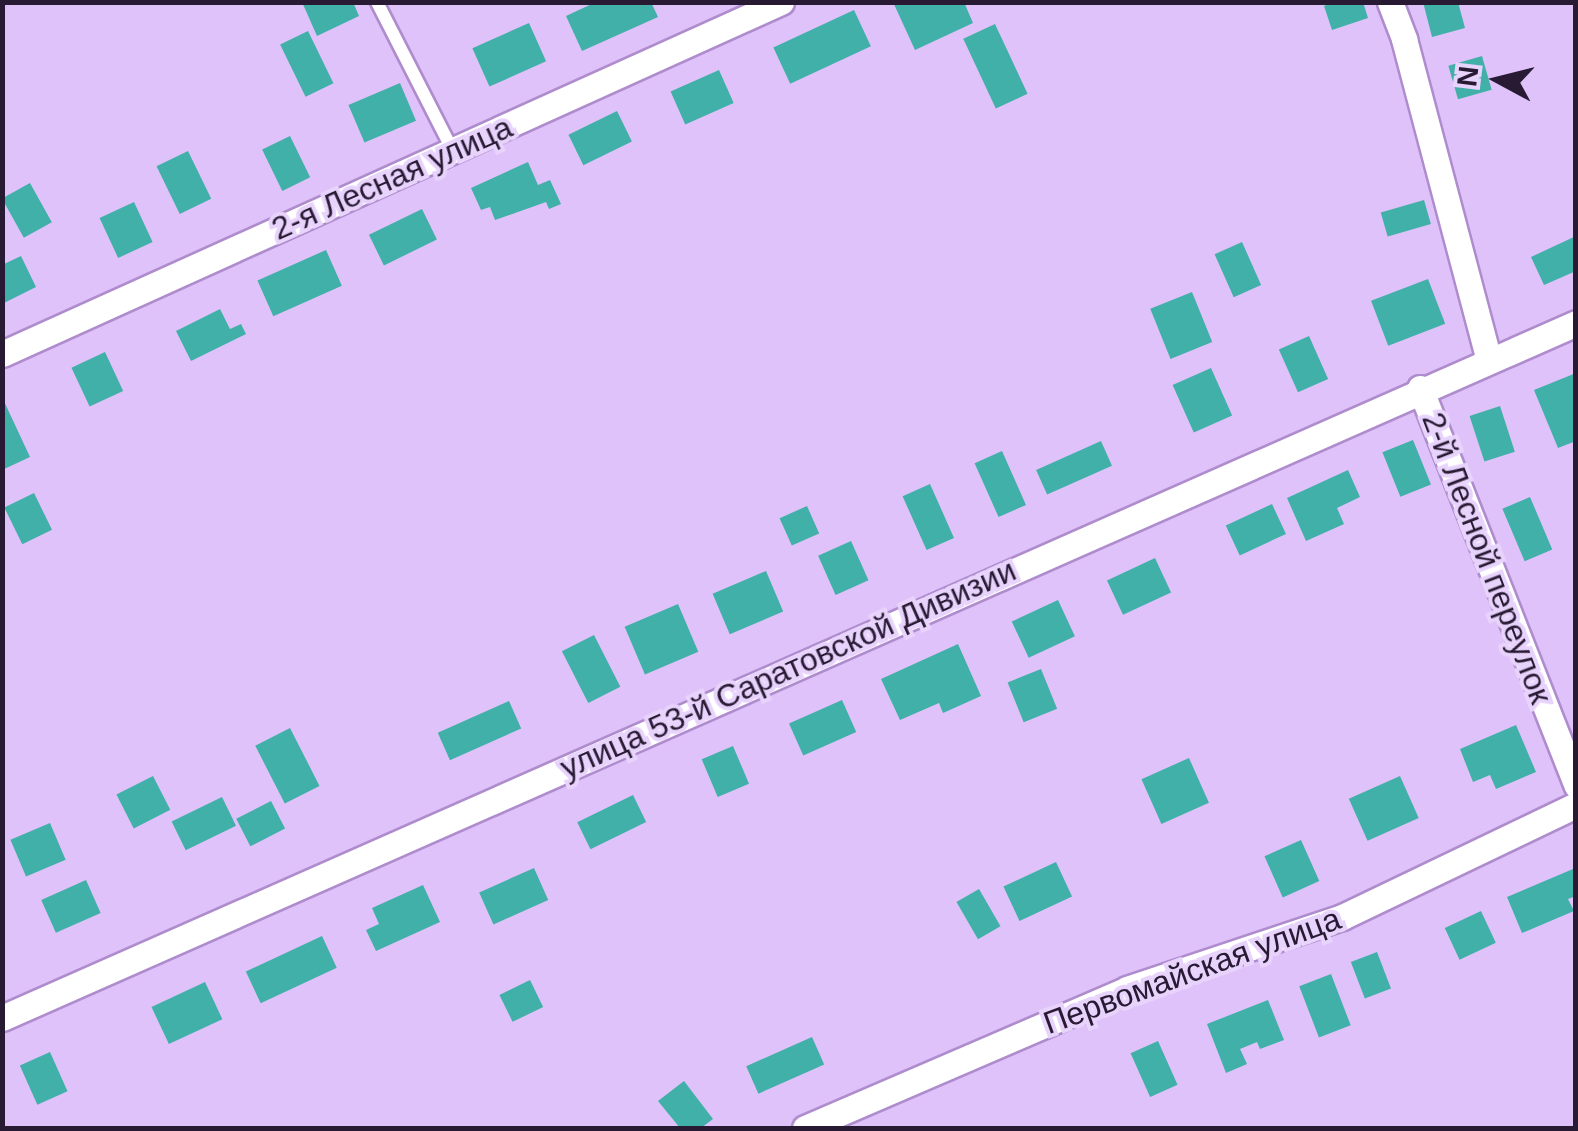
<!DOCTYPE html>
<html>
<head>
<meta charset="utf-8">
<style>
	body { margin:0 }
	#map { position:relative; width:1578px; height:1131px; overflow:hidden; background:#dfc2f9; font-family:Helvetica,sans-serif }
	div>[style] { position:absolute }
	.building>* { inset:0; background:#40b0a8; transform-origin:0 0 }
	.roads { filter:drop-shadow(2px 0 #ae8ccd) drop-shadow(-2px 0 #ae8ccd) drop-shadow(0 2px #ae8ccd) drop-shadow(0 -2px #ae8ccd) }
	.lane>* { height:12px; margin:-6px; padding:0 6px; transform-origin:6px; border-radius:6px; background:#fff }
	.street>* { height:25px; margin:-12.5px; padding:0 12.5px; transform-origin:12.5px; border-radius:12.5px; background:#fff }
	span { translate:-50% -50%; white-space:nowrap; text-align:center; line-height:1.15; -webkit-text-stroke:8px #e8d3fc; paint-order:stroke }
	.street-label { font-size:32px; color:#281a33 }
	.frame { position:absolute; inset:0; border:5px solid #281a33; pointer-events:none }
	.north { position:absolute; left:1448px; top:30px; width:100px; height:100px; -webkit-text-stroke:8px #e8d3fc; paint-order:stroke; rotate:277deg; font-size:28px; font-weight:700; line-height:40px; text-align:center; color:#281a33 }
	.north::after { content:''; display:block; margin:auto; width:35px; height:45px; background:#281a33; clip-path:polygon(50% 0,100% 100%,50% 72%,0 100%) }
</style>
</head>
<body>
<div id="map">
	<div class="building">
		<i style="clip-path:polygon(302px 2px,353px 2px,359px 16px,317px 36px)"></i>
		<i style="clip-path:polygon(596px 2px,651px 2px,658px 17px,582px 51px,566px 16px)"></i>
		<i style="clip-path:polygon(893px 2px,964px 2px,973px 23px,915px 50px)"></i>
		<i style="clip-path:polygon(1334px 2px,1363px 2px,1368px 18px,1332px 30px,1324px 6px)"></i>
		<i style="clip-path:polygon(1423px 2px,1458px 2px,1465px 28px,1432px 37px)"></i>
		<i style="left:854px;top:10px;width:40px;height:89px;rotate:65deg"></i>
		<i style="left:529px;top:23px;width:42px;height:62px;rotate:66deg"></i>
		<i style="left:995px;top:24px;width:77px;height:35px;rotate:65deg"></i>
		<i style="left:308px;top:31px;width:58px;height:31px;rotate:64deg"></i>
		<i style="left:1482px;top:56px;width:35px;height:35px;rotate:74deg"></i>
		<i style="left:719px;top:70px;width:36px;height:53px;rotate:66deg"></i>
		<i style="left:400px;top:83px;width:41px;height:56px;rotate:67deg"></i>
		<i style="left:617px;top:111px;width:34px;height:54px;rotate:64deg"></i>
		<i style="left:290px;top:136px;width:46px;height:31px;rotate:64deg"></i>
		<i style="left:188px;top:151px;width:53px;height:35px;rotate:64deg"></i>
		<i style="clip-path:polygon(528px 162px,538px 185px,550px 180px,561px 204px,549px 209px,546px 202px,495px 220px,490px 207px,481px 210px,471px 188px)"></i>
		<i style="left:30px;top:183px;width:45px;height:32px;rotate:61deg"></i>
		<i style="left:1424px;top:200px;width:25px;height:45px;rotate:74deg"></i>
		<i style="left:134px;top:202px;width:44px;height:38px;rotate:65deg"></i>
		<i style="left:422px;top:209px;width:34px;height:59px;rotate:64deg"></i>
		<i style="clip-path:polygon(1576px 236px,1576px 271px,1544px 285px,1531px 257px)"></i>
		<i style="left:1242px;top:242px;width:47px;height:30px;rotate:66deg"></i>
		<i style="left:326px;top:250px;width:39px;height:75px;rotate:66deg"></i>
		<i style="clip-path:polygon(21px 256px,36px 287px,2px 304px,2px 265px)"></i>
		<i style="left:1428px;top:279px;width:48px;height:61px;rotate:69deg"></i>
		<i style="left:1192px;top:292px;width:54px;height:45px;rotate:68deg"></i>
		<i style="clip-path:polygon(220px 309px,230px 329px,241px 324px,246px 334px,191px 361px,176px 331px)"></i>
		<i style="left:1309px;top:336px;width:47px;height:33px;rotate:66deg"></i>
		<i style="left:105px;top:352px;width:43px;height:37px;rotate:65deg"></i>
		<i style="left:1211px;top:368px;width:52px;height:42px;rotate:66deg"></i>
		<i style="clip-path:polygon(1576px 373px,1576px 441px,1558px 448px,1534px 390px)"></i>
		<i style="clip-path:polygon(2px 397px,30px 457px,2px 470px)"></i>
		<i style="left:1500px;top:406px;width:48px;height:32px;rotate:72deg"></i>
		<i style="left:1413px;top:440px;width:48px;height:33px;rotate:68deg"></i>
		<i style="left:1101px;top:441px;width:27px;height:71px;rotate:66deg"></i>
		<i style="left:1002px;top:451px;width:59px;height:30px;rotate:66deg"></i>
		<i style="clip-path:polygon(1348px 470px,1360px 497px,1337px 508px,1344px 524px,1306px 541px,1287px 498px)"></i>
		<i style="left:930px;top:484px;width:59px;height:30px;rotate:66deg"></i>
		<i style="left:34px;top:493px;width:41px;height:33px;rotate:64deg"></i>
		<i style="left:1530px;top:497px;width:57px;height:30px;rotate:67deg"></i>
		<i style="left:1272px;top:504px;width:33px;height:51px;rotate:65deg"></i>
		<i style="left:807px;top:506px;width:30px;height:30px;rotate:66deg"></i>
		<i style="left:851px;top:541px;width:43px;height:36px;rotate:66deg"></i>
		<i style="left:1155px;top:558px;width:38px;height:53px;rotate:65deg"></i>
		<i style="left:766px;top:571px;width:44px;height:58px;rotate:67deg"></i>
		<i style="left:1058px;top:600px;width:40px;height:51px;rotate:65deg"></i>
		<i style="left:678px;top:604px;width:52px;height:58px;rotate:67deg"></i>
		<i style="left:594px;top:635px;width:58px;height:36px;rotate:63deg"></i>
		<i style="clip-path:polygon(958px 644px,981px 696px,943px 713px,939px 703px,900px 720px,881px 679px)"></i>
		<i style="left:1041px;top:669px;width:43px;height:36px;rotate:68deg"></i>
		<i style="left:842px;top:700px;width:35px;height:58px;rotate:66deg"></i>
		<i style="left:509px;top:701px;width:30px;height:78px;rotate:66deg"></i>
		<i style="clip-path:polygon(1516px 725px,1536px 772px,1496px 789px,1490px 775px,1473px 782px,1460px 749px)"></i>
		<i style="left:290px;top:728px;width:65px;height:39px;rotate:63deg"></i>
		<i style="left:733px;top:746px;width:41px;height:34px;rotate:67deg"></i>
		<i style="left:1189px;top:758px;width:49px;height:52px;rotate:66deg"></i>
		<i style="left:153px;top:776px;width:38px;height:41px;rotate:63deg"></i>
		<i style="left:1400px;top:776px;width:46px;height:56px;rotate:66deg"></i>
		<i style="left:633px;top:795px;width:30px;height:62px;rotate:64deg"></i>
		<i style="left:222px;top:797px;width:32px;height:56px;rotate:64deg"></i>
		<i style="left:271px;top:801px;width:31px;height:39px;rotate:63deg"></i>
		<i style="left:50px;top:823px;width:40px;height:43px;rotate:67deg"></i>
		<i style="left:1301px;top:840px;width:45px;height:40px;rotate:66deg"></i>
		<i style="left:1056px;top:862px;width:38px;height:58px;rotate:65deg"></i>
		<i style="left:534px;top:868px;width:35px;height:60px;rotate:66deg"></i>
		<i style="clip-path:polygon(1573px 869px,1576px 896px,1568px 899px,1574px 911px,1522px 933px,1507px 897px)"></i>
		<i style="left:86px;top:880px;width:36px;height:49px;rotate:66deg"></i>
		<i style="clip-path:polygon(423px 885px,440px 922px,376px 951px,366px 930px,379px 924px,372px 908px)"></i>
		<i style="left:979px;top:889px;width:43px;height:26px;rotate:60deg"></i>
		<i style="left:1481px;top:911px;width:35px;height:40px;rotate:65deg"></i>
		<i style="left:322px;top:936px;width:35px;height:84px;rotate:65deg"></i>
		<i style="left:1377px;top:952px;width:39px;height:28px;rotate:69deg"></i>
		<i style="left:1331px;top:974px;width:55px;height:34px;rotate:69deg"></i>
		<i style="left:530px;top:980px;width:30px;height:34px;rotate:64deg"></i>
		<i style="left:205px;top:982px;width:41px;height:59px;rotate:65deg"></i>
		<i style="clip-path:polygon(1268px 1000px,1284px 1040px,1260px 1049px,1257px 1042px,1240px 1049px,1247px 1064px,1226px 1073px,1207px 1024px)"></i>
		<i style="left:812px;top:1037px;width:30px;height:72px;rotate:66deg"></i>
		<i style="left:1158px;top:1041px;width:48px;height:30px;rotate:66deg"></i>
		<i style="left:50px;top:1052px;width:43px;height:33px;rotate:66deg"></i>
		<i style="clip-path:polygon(684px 1081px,713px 1119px,701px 1128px,680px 1128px,658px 1101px)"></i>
	</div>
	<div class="roads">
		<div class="lane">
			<i style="left:377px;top:2px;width:167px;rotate:63deg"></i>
		</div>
		<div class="street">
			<i style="left:1390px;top:2px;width:40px;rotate:69deg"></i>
			<i style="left:1404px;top:39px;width:330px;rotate:75.2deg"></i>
			<i style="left:2px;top:354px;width:855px;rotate:-24.32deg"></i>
			<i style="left:1420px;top:388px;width:427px;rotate:68.5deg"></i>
			<i style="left:2px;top:1018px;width:1721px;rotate:-23.82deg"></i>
			<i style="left:805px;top:1128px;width:351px;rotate:-23.3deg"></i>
			<i style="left:1127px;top:989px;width:227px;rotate:-18.5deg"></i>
			<i style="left:1342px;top:917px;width:259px;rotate:-25.6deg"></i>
		</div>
	</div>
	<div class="street-label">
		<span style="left:392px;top:178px;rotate:-24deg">2-я Лесная улица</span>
		<span style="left:1487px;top:558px;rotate:69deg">2-й Лесной переулок</span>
		<span style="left:788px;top:669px;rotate:-24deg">улица 53-й Саратовской Дивизии</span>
		<span style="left:1192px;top:971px;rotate:-20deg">Первомайская улица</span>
	</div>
	<div class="frame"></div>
	<div class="north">N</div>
</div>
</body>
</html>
